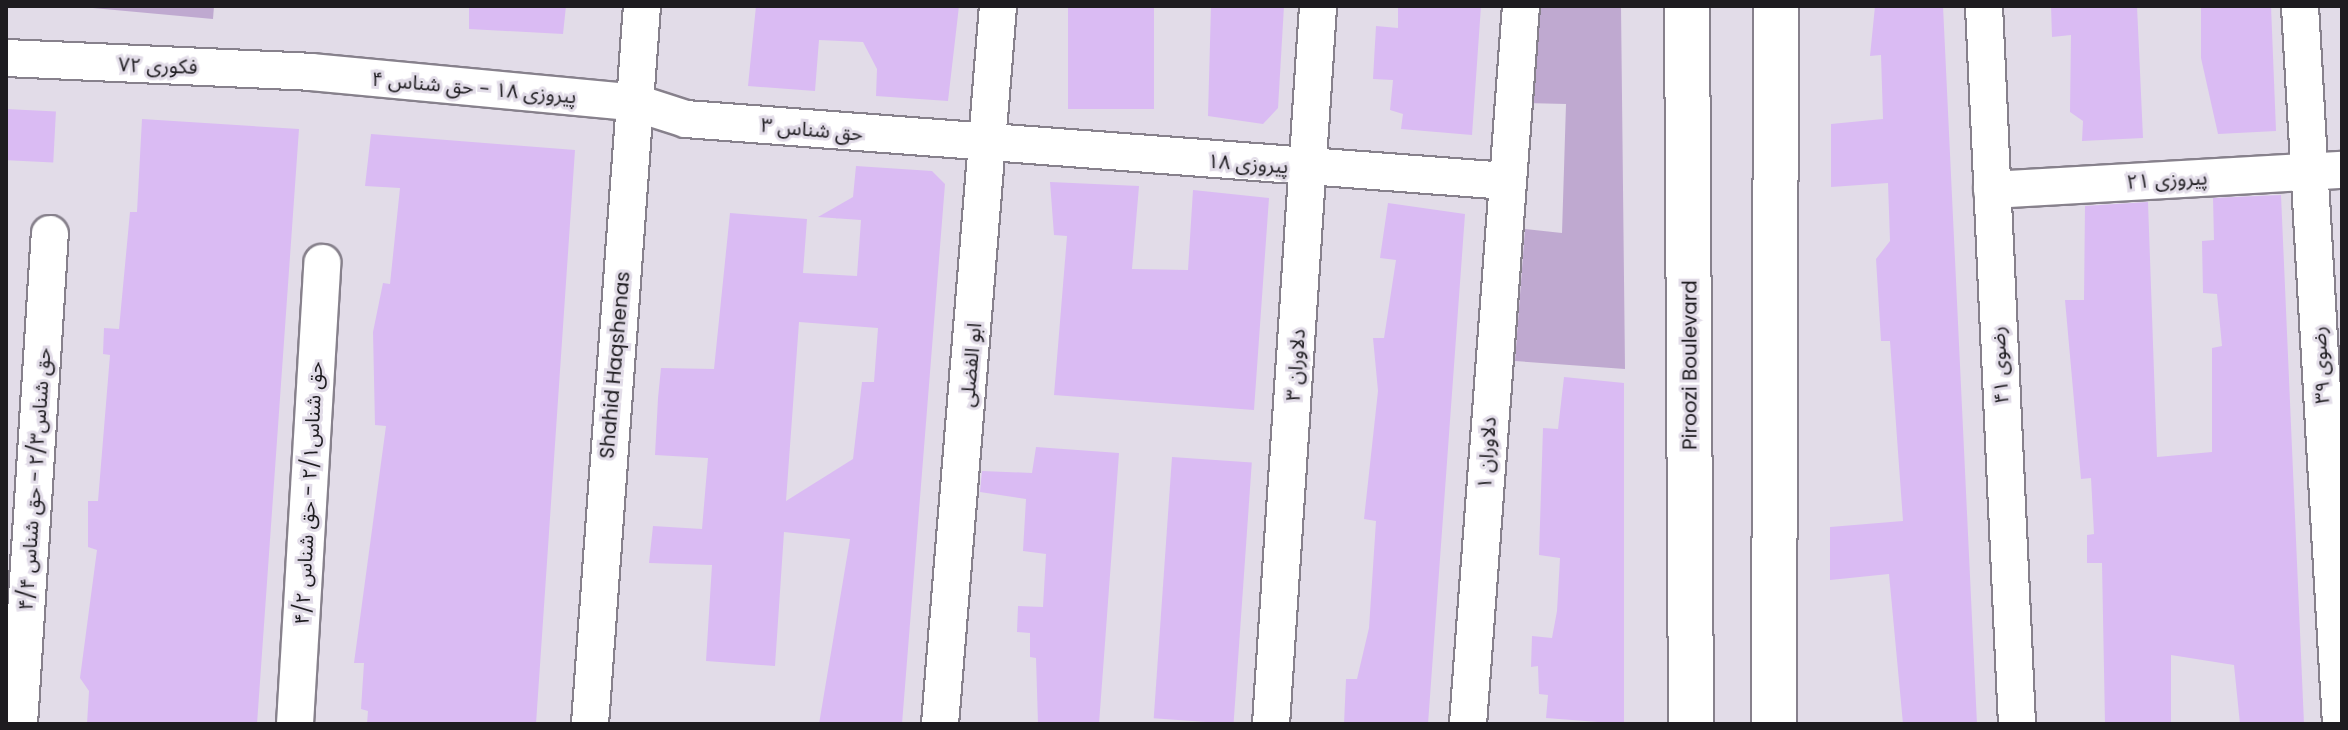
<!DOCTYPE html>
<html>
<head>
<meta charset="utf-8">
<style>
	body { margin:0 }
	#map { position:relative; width:2348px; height:730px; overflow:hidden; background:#e2dce8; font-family:Poppins,"Noto Sans Arabic",sans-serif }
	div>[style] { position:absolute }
	.green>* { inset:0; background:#bfa9d0 }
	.building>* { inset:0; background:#dabbf3; transform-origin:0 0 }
	.roads { filter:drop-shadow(2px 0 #87818c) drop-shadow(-2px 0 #87818c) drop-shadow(0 2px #87818c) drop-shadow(0 -2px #87818c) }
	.street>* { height:36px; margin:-18px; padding:0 18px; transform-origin:18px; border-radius:18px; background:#fff }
	.primary>* { height:44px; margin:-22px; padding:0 22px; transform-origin:22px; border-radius:22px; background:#fff }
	span { translate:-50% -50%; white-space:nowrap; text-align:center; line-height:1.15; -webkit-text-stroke:6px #e2dce8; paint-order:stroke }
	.street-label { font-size:20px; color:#1e1c20 }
	.frame { position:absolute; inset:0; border:8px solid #1e1c20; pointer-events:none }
</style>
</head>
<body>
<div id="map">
	<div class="green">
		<i style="clip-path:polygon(71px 6px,214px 6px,213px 19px)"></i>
		<i style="clip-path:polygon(1537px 6px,1621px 6px,1625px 369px,1515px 361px,1525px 229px,1562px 233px,1566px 104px,1525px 103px)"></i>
	</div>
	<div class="building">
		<i style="clip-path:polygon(469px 6px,566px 6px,563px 34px,469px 29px)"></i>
		<i style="clip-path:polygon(756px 6px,959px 6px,948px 101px,876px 96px,877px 69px,863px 42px,819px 40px,815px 91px,748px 86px)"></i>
		<i style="left:1068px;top:6px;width:86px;height:103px"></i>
		<i style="clip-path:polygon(1211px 6px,1284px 6px,1278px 108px,1263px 124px,1208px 116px)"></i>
		<i style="clip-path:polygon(1398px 6px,1481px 6px,1472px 135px,1401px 129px,1403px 114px,1390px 110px,1393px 80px,1373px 79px,1376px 26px,1398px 28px)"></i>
		<i style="clip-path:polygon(1875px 6px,1943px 6px,1977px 724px,1903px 724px,1889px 574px,1830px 580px,1830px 527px,1903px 521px,1890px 341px,1881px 341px,1876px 259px,1890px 241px,1888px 183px,1831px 187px,1831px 124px,1883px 119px,1881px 55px,1870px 56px)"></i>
		<i style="clip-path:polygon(2051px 6px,2137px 6px,2143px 138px,2082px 141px,2083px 121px,2070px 112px,2071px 35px,2052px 37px)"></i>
		<i style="clip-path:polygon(2201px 6px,2271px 6px,2276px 131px,2218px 134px,2201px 58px)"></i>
		<i style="left:6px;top:109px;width:50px;height:51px;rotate:3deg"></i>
		<i style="clip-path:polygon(142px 119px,299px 129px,257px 724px,87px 724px,89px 691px,80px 678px,97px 550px,88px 547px,88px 501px,98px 501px,110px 355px,103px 354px,104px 328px,119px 329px,130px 212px,137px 212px)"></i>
		<i style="clip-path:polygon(371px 134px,575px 150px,536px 724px,367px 724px,368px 711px,361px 709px,364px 663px,354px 663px,386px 426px,375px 425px,373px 332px,383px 283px,390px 284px,400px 188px,365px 186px)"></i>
		<i style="clip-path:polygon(evenodd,856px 166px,932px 171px,945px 184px,902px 724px,819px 724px,850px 539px,784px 532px,775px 666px,706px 661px,712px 565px,649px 563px,653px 526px,702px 529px,708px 458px,655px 455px,658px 398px,661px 368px,714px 369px,730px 213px,807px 219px,803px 273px,857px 276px,861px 220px,818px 217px,853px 197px,856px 166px,799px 322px,878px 328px,874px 382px,862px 382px,853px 459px,786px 501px,799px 322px)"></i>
		<i style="clip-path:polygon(1050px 182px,1139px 186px,1132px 269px,1188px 270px,1193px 190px,1269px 198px,1254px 410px,1054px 395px,1067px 236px,1054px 235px)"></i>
		<i style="clip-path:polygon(2281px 195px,2304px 724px,2240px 724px,2234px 665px,2171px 655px,2171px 724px,2105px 724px,2102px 563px,2087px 563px,2087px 535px,2094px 534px,2091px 478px,2081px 479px,2065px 300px,2084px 300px,2085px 206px,2148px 202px,2157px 457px,2212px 452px,2212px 348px,2222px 346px,2217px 294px,2203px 293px,2202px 241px,2214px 240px,2213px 198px)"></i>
		<i style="clip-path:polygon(1388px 203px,1465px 214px,1428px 724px,1344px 724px,1346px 679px,1357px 679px,1369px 628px,1376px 521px,1364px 519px,1378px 391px,1373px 338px,1384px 338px,1396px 260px,1380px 258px)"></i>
		<i style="clip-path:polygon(1564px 377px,1624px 383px,1624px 724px,1546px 718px,1548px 695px,1539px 694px,1538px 666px,1531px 667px,1532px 636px,1552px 638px,1557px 611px,1560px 558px,1539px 555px,1543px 428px,1558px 429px)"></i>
		<i style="clip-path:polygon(1036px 447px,1119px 453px,1099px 724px,1038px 724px,1036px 658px,1030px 657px,1030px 633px,1017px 632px,1018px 606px,1043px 607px,1046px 554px,1023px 551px,1026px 499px,980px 492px,982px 471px,1032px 473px)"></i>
		<i style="left:1172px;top:457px;width:80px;height:262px;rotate:4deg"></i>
	</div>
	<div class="roads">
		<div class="street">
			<i style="left:1984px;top:6px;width:719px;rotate:87.37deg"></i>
			<i style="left:2300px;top:6px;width:719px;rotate:86.73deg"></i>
			<i style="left:6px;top:58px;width:305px;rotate:2.6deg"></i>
			<i style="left:311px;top:72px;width:326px;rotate:5.4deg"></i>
			<i style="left:636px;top:103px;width:52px;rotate:17.7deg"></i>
			<i style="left:686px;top:119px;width:823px;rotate:4.32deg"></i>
			<i style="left:1992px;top:190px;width:351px;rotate:-3.3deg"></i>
			<i style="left:19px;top:724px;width:491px;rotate:-86.4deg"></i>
			<i style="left:295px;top:724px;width:462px;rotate:-86.6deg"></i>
			<i style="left:590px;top:724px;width:720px;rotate:-85.86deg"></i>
			<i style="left:940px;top:724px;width:720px;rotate:-85.38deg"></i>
			<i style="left:1271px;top:724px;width:720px;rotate:-86.25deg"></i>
			<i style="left:1468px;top:724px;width:720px;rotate:-85.78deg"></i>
		</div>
		<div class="primary">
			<i style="left:1687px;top:6px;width:718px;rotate:89.68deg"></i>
			<i style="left:1774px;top:724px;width:718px;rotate:-89.84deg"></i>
		</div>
	</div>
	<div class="street-label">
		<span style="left:158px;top:66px;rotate:2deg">فکوری ۷۲</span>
		<span style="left:474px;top:88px;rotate:5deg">پیروزی ۱۸ - حق شناس ۴</span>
		<span style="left:812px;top:130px;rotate:5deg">حق شناس ۳</span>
		<span style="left:1248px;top:164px;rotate:4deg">پیروزی ۱۸</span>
		<span style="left:2167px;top:180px;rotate:-3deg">پیروزی ۲۱</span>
		<span style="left:615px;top:365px;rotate:-85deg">Shahid Haqshenas</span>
		<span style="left:971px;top:365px;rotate:-85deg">ابو الفضلی</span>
		<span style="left:1296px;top:365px;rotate:-86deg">دلاوران ۳</span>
		<span style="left:1690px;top:365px;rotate:-90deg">Piroozi Boulevard</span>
		<span style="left:2000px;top:365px;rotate:-93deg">رضوی ۴۱</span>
		<span style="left:2321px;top:365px;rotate:-93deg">رضوی ۳۹</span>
		<span style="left:1487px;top:453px;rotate:-86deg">دلاوران ۱</span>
		<span style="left:35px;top:479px;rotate:-86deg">حق شناس۲/۳ - حق شناس ۴/۴</span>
		<span style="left:309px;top:493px;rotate:-87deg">حق شناس۲/۱ - حق شناس ۴/۲</span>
	</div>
	<div class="frame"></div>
</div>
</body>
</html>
